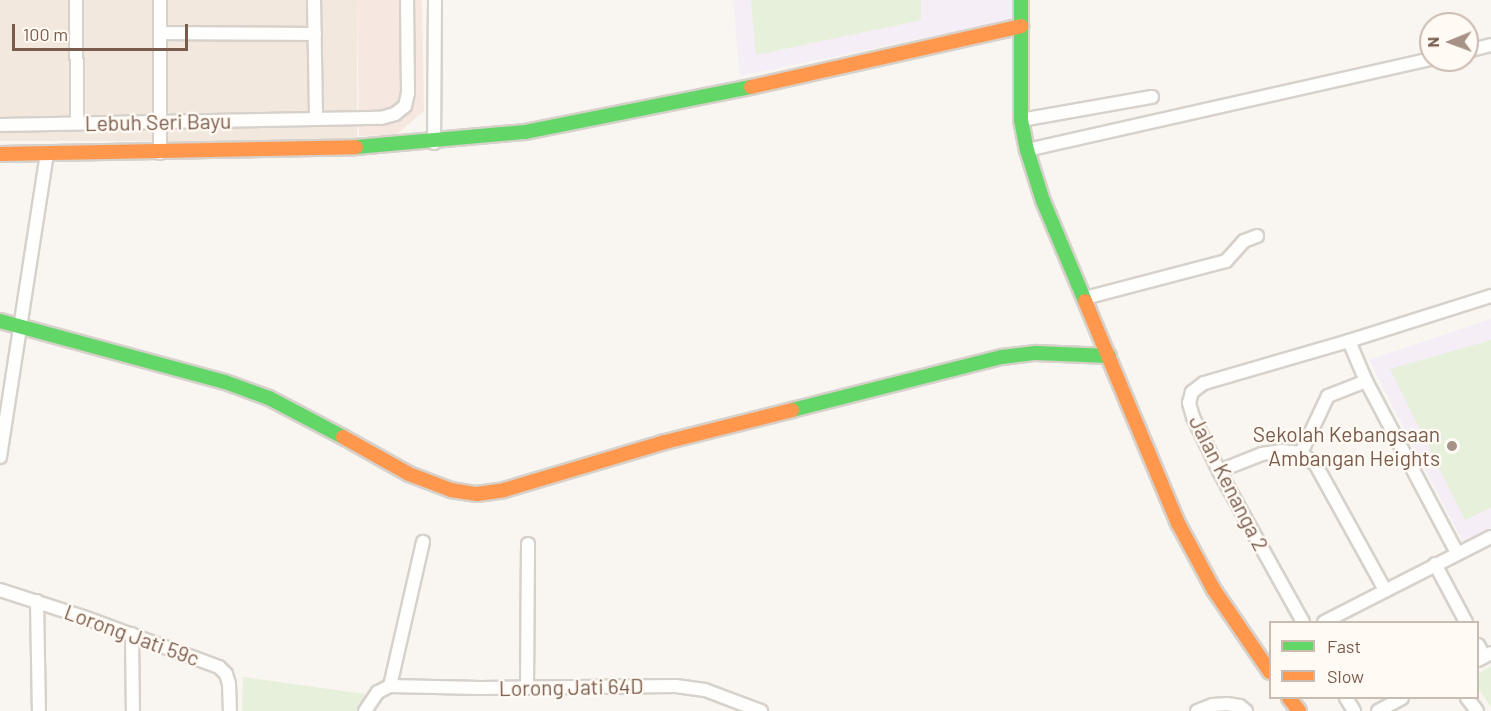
<!DOCTYPE html>
<html>
<head>
<meta charset="utf-8">
<style>
	body { margin:0 }
	#map { position:relative; width:1491px; height:711px; overflow:hidden; background:#f9f5f0; font-family:Barlow,sans-serif }
	div>[style] { position:absolute }
	.residential>* { inset:0; background:#f2e8de; transform-origin:0 0 }
	.commercial>* { inset:0; background:#f6e8e1 }
	.education>* { inset:0; background:#f6eef6 }
	.green>* { inset:0; background:#e7f0db }
	.roads { filter:drop-shadow(2px 0 #d7d1cb) drop-shadow(-2px 0 #d7d1cb) drop-shadow(0 2px #d7d1cb) drop-shadow(0 -2px #d7d1cb) }
	.street>* { height:12px; margin:-6px; padding:0 6px; transform-origin:6px; border-radius:6px; background:#fefefd }
	.fast>* { height:14px; margin:-7px; padding:0 7px; transform-origin:7px; border-radius:7px; background:#63d668 }
	.slow>* { height:14px; margin:-7px; padding:0 7px; transform-origin:7px; border-radius:7px; background:#ff974d }
	.dots>* { width:16px; height:16px; translate:-50% -50%; box-sizing:border-box; border:3px solid #fffaf3; border-radius:50% }
	span { translate:-50% -50%; white-space:nowrap; text-align:center; line-height:1.15; -webkit-text-stroke:5px #fffaf3; paint-order:stroke }
	.street-label { font-size:21px; color:#7a5c4d }
	.poi-label { font-size:21px; color:#7a5c4d }
	.right { translate:-100% -50%; text-align:right }
	.legend { position:absolute; left:1269px; top:621px; width:210px; height:78px; box-sizing:border-box; background:#fffaf3; border:2px solid #cabbb1; margin:0; padding:8px 10px; list-style:none; font-size:18px; color:#7a5c4d }
	.legend li { display:flex; align-items:center; gap:12px; height:30px }
	.legend b { width:30px; border:2px solid #cabbb1 }
	.north { position:absolute; left:1419px; top:12px; width:60px; height:60px; box-sizing:border-box; background:#fffaf3; border:2px solid #cabbb1; border-radius:50%; rotate:269deg; font-size:16px; font-weight:700; line-height:24px; text-align:center; color:#7a5c4d }
	.north::after { content:''; display:block; margin:auto; width:21px; height:27px; background:#a69286; clip-path:polygon(50% 0,100% 100%,50% 72%,0 100%) }
	.scale { position:absolute; left:12px; top:24px; width:176px; height:27px; box-sizing:border-box; border:3px solid #7a5c4d; border-top:0; padding-left:8px; font-size:18px; line-height:21px; white-space:nowrap; color:#7a5c4d; -webkit-text-stroke:4px #fffaf3; paint-order:stroke }
</style>
</head>
<body>
<div id="map">
	<div class="residential">
		<i style="left:0;top:0;width:357px;height:141px"></i>
	</div>
	<div class="commercial">
		<i style="clip-path:polygon(357px 0,422px 0,424px 111px,396px 135px,359px 136px)"></i>
	</div>
	<div class="education">
		<i style="clip-path:polygon(733px 0,1012px 0,1014px 19px,740px 76px)"></i>
		<i style="clip-path:polygon(1491px 319px,1491px 533px,1465px 546px,1369px 360px)"></i>
	</div>
	<div class="green">
		<i style="clip-path:polygon(751px 0,921px 0,921px 20px,756px 55px)"></i>
		<i style="clip-path:polygon(1491px 340px,1491px 508px,1465px 520px,1390px 369px)"></i>
		<i style="clip-path:polygon(1491px 666px,1491px 707px,1478px 688px,1478px 674px)"></i>
		<i style="clip-path:polygon(243px 677px,365px 694px,360px 711px,242px 711px)"></i>
	</div>
	<div class="roads">
		<div class="street">
			<i style="left:76px;top:0;width:123px;rotate:89.5deg"></i>
			<i style="left:314px;top:0;width:119px;rotate:89deg"></i>
			<i style="left:160px;top:33px;width:155px;rotate:0.4deg"></i>
			<i style="left:1467px;top:51px;width:25px;rotate:-14deg"></i>
			<i style="left:1021px;top:120px;width:133px;rotate:-10deg"></i>
			<i style="left:0;top:125px;width:381px;rotate:-1.1deg"></i>
			<i style="left:381px;top:118px;width:15px;rotate:-16deg"></i>
			<i style="left:395px;top:114px;width:13px;rotate:-39deg"></i>
			<i style="left:405px;top:106px;width:13px;rotate:-77deg"></i>
			<i style="left:408px;top:93px;width:93px;rotate:-90.6deg"></i>
			<i style="left:434px;top:143px;width:143px;rotate:-89.6deg"></i>
			<i style="left:1027px;top:150px;width:414px;rotate:-12.7deg"></i>
			<i style="left:160px;top:153px;width:153px;rotate:-90deg"></i>
			<i style="left:1085px;top:298px;width:146px;rotate:-14.7deg"></i>
			<i style="left:1226px;top:261px;width:27px;rotate:-48deg"></i>
			<i style="left:1244px;top:241px;width:14px;rotate:-21deg"></i>
			<i style="left:1349px;top:341px;width:43px;rotate:67deg"></i>
			<i style="left:1366px;top:381px;width:195px;rotate:62.1deg"></i>
			<i style="left:1301px;top:453px;width:63px;rotate:-64.7deg"></i>
			<i style="left:1328px;top:396px;width:41px;rotate:-21.5deg"></i>
			<i style="left:0;top:457px;width:308px;rotate:-81.2deg"></i>
			<i style="left:1219px;top:471px;width:46px;rotate:-21.6deg"></i>
			<i style="left:1262px;top:454px;width:20px;rotate:-9deg"></i>
			<i style="left:1282px;top:451px;width:19px;rotate:6deg"></i>
			<i style="left:1301px;top:453px;width:19px;rotate:39deg"></i>
			<i style="left:1316px;top:465px;width:143px;rotate:61.1deg"></i>
			<i style="left:1435px;top:564px;width:66px;rotate:61.9deg"></i>
			<i style="left:0;top:590px;width:90px;rotate:18deg"></i>
			<i style="left:86px;top:618px;width:142px;rotate:20.2deg"></i>
			<i style="left:219px;top:667px;width:10px;rotate:45deg"></i>
			<i style="left:226px;top:674px;width:10px;rotate:73deg"></i>
			<i style="left:229px;top:684px;width:27px;rotate:88deg"></i>
			<i style="left:37px;top:601px;width:110px;rotate:89deg"></i>
			<i style="left:1303px;top:622px;width:173px;rotate:-119.1deg"></i>
			<i style="left:1219px;top:471px;width:60px;rotate:-115.7deg"></i>
			<i style="left:1193px;top:417px;width:15px;rotate:-106deg"></i>
			<i style="left:1189px;top:403px;width:11px;rotate:-75deg"></i>
			<i style="left:1192px;top:392px;width:15px;rotate:-37deg"></i>
			<i style="left:1204px;top:383px;width:151px;rotate:-16.2deg"></i>
			<i style="left:1349px;top:341px;width:149px;rotate:-17.6deg"></i>
			<i style="left:1324px;top:622px;width:187px;rotate:-27deg"></i>
			<i style="left:132px;top:634px;width:77px;rotate:89.3deg"></i>
			<i style="left:1478px;top:645px;width:13px;rotate:61deg"></i>
			<i style="left:1478px;top:660px;width:15px;rotate:-28deg"></i>
			<i style="left:390px;top:686px;width:148px;rotate:-77.1deg"></i>
			<i style="left:527px;top:688px;width:144px;rotate:-89.6deg"></i>
			<i style="left:1346px;top:698px;width:15px;rotate:58deg"></i>
			<i style="left:1467px;top:698px;width:16px;rotate:52deg"></i>
			<i style="left:365px;top:711px;width:23px;rotate:-56deg"></i>
			<i style="left:378px;top:692px;width:13px;rotate:-27deg"></i>
			<i style="left:390px;top:686px;width:90px;rotate:1.3deg"></i>
			<i style="left:480px;top:688px;width:196px;rotate:-0.6deg"></i>
			<i style="left:676px;top:686px;width:29px;rotate:8deg"></i>
			<i style="left:705px;top:690px;width:60px;rotate:20.6deg"></i>
			<i style="left:1197px;top:711px;width:17px;rotate:-21deg"></i>
			<i style="left:1213px;top:705px;width:14px;rotate:-4deg"></i>
			<i style="left:1227px;top:704px;width:13px;rotate:9deg"></i>
			<i style="left:1240px;top:706px;width:8px;rotate:40deg"></i>
			<i style="left:1378px;top:711px;width:27px;rotate:-28deg"></i>
		</div>
		<div class="fast">
			<i style="left:1021px;top:0;width:120px;rotate:90deg"></i>
			<i style="left:1021px;top:120px;width:31px;rotate:79deg"></i>
			<i style="left:1027px;top:150px;width:53px;rotate:72.6deg"></i>
			<i style="left:1043px;top:201px;width:108px;rotate:67.2deg"></i>
			<i style="left:356px;top:147px;width:170px;rotate:-5.1deg"></i>
			<i style="left:525px;top:132px;width:230px;rotate:-11.3deg"></i>
			<i style="left:0;top:321px;width:233px;rotate:15.2deg"></i>
			<i style="left:225px;top:382px;width:47px;rotate:20deg"></i>
			<i style="left:269px;top:398px;width:84px;rotate:27.8deg"></i>
			<i style="left:792px;top:410px;width:217px;rotate:-14.2deg"></i>
			<i style="left:1002px;top:357px;width:34px;rotate:-7deg"></i>
			<i style="left:1036px;top:353px;width:73px;rotate:2.4deg"></i>
		</div>
		<div class="slow">
			<i style="left:751px;top:87px;width:277px;rotate:-12.7deg"></i>
			<i style="left:0;top:154px;width:356px;rotate:-1.1deg"></i>
			<i style="left:1085px;top:301px;width:241px;rotate:67.3deg"></i>
			<i style="left:1178px;top:523px;width:76px;rotate:61.8deg"></i>
			<i style="left:1214px;top:590px;width:99px;rotate:55.7deg"></i>
			<i style="left:343px;top:437px;width:76px;rotate:29.3deg"></i>
			<i style="left:409px;top:474px;width:45px;rotate:20.9deg"></i>
			<i style="left:451px;top:490px;width:26px;rotate:9deg"></i>
			<i style="left:477px;top:494px;width:27px;rotate:-8deg"></i>
			<i style="left:504px;top:490px;width:168px;rotate:-16.6deg"></i>
			<i style="left:665px;top:442px;width:131px;rotate:-14.1deg"></i>
			<i style="left:1289px;top:698px;width:16px;rotate:52deg"></i>
		</div>
	</div>
	<div class="dots">
		<i style="left:1452px;top:446px;background:#a69286"></i>
	</div>
	<div class="street-label">
		<span style="left:158px;top:122px;rotate:-1deg">Lebuh Seri Bayu</span>
		<span style="left:1229px;top:483px;rotate:63deg">Jalan Kenanga 2</span>
		<span style="left:132px;top:635px;rotate:20deg">Lorong Jati 59c</span>
		<span style="left:571px;top:687px;rotate:-1deg">Lorong Jati 64D</span>
	</div>
	<div class="poi-label">
		<span class="right" style="left:1440px;top:446px">Sekolah Kebangsaan<br>Ambangan Heights</span>
	</div>
	<ul class="legend">
	<li><b style="height:8px;background:#63d668"></b>Fast</li>
	<li><b style="height:8px;background:#ff974d"></b>Slow</li>
	</ul>
	<div class="north">N</div>
	<div class="scale">100 m</div>
</div>
</body>
</html>
